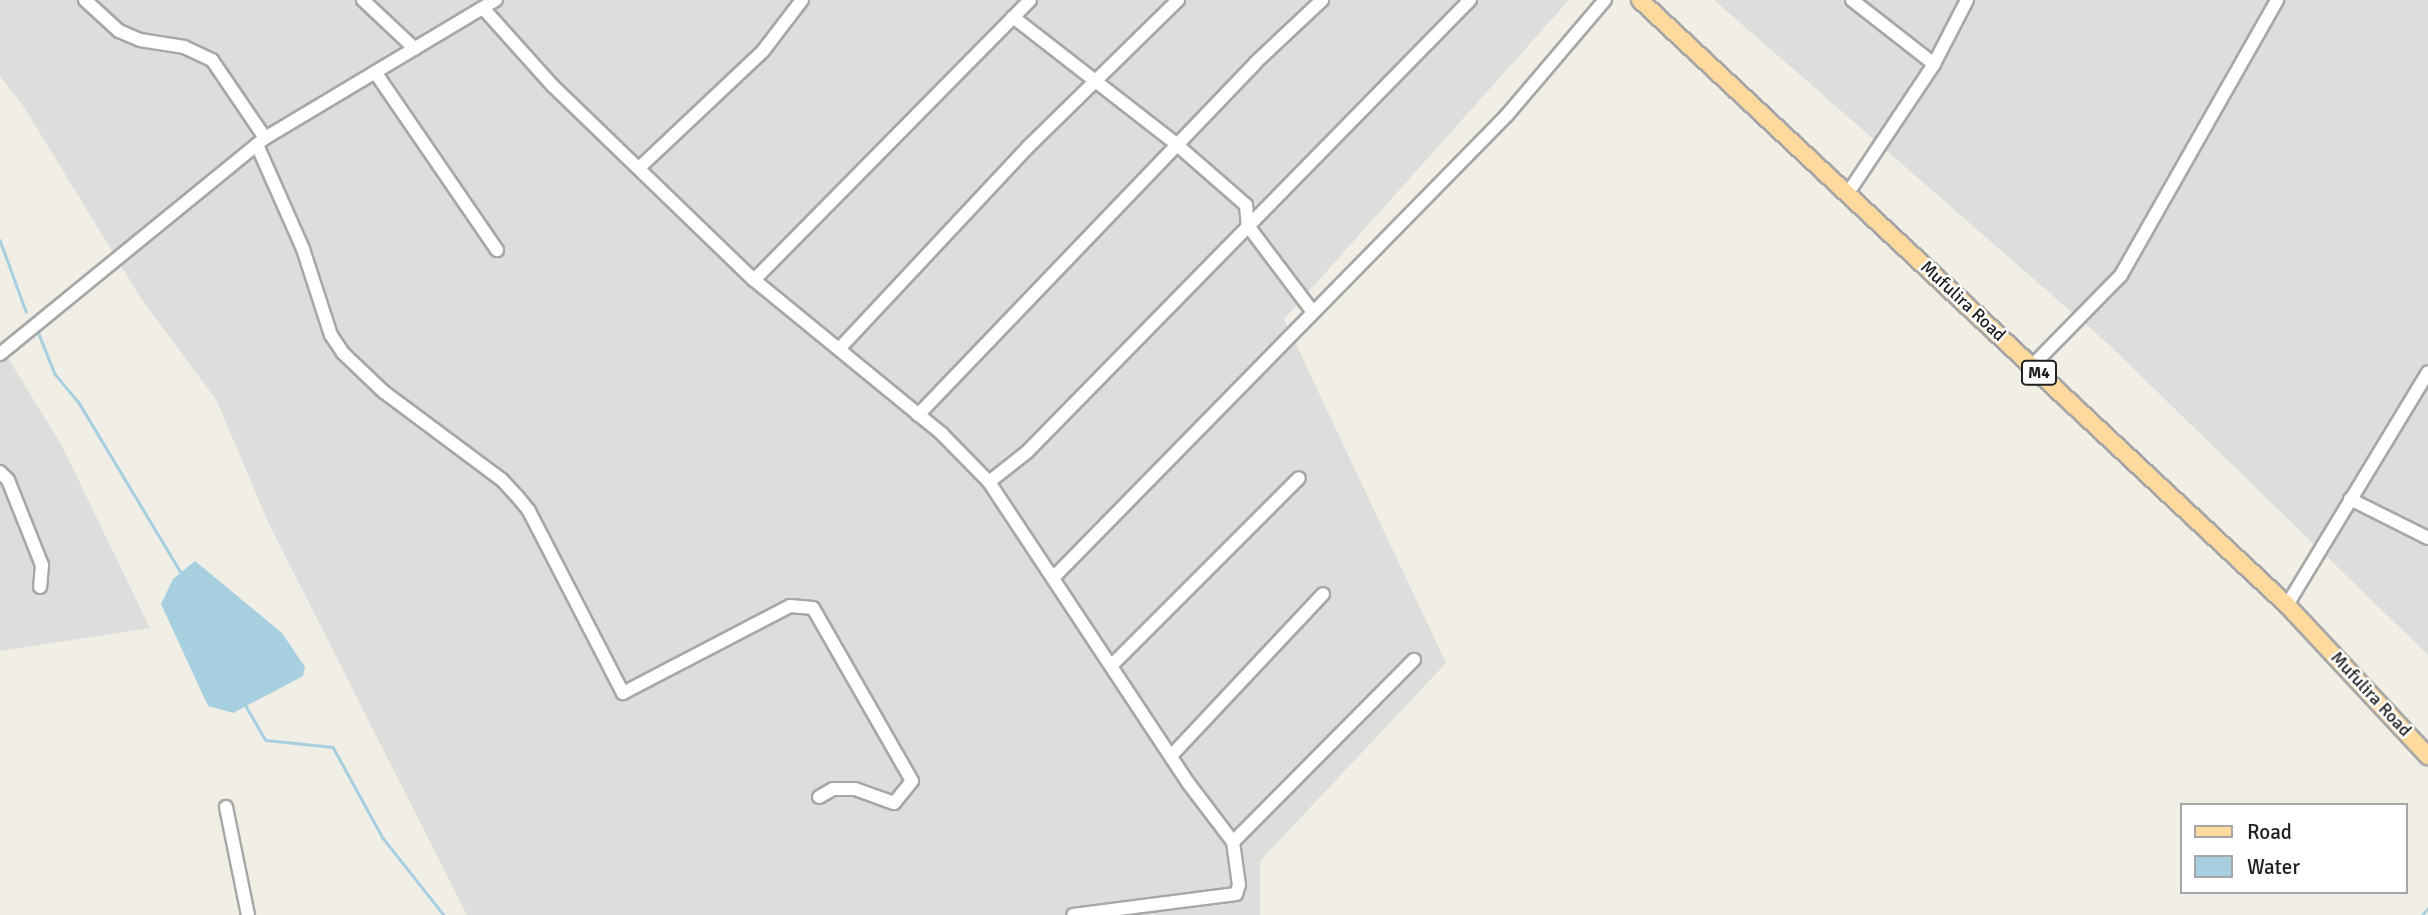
<!DOCTYPE html>
<html>
<head>
<meta charset="utf-8">
<style>
	body { margin:0 }
	#map { position:relative; width:2428px; height:915px; overflow:hidden; background:#f1eee6; font-family:Signika,sans-serif }
	div>[style] { position:absolute }
	.residential>* { inset:0; background:#dedddd }
	.water>* { inset:0; background:#a6cfdf }
	.stream>* { height:2.5px; margin:-1.25px; padding:0 1.25px; transform-origin:1.25px; border-radius:1.25px; background:#a6cfdf }
	.roads { filter:drop-shadow(2px 0 #a7a7a7) drop-shadow(-2px 0 #a7a7a7) drop-shadow(0 2px #a7a7a7) drop-shadow(0 -2px #a7a7a7) }
	.minor>* { height:12px; margin:-6px; padding:0 6px; transform-origin:6px; border-radius:6px; background:#fff }
	.major>* { height:16px; margin:-8px; padding:0 8px; transform-origin:8px; border-radius:8px; background:#feda9e }
	span { translate:-50% -50%; white-space:nowrap; text-align:center; line-height:1.15; -webkit-text-stroke:5px #fff; paint-order:stroke }
	.shield-label span { padding:2px 5px; background:#fff; border:2px solid; border-radius:5px; -webkit-text-stroke-width:0 }
	.shield-label { font-size:16px; color:#202020; font-weight:700 }
	.street-label { font-size:18px; color:#202020 }
	.legend { position:absolute; left:2180px; top:803px; width:228px; height:91px; box-sizing:border-box; background:#fff; border:2px solid #a6a6a6; margin:0; padding:9px 12px; list-style:none; font-size:21px; color:#202020 }
	.legend li { display:flex; align-items:center; gap:14px; height:35px }
	.legend b { width:35px; border:2px solid #a6a6a6 }
</style>
</head>
<body>
<div id="map">
	<div class="residential">
		<i style="clip-path:polygon(0 0,1569px 0,1284px 319px,1446px 663px,1260px 861px,1260px 915px,467px 915px,268px 522px,217px 401px,142px 300px,24px 107px,0 76px)"></i>
		<i style="clip-path:polygon(1714px 0,2428px 0,2428px 655px,2107px 343px)"></i>
		<i style="clip-path:polygon(0 345px,62px 446px,150px 628px,0 651px)"></i>
	</div>
	<div class="water">
		<i style="clip-path:polygon(195px 561px,282px 633px,305px 667px,303px 676px,233px 713px,208px 706px,161px 604px,173px 579px)"></i>
	</div>
	<div class="stream">
		<i style="left:0;top:240px;width:76px;rotate:69.9deg"></i>
		<i style="left:39px;top:334px;width:43px;rotate:68.2deg"></i>
		<i style="left:55px;top:374px;width:35px;rotate:50deg"></i>
		<i style="left:78px;top:401px;width:202px;rotate:59deg"></i>
		<i style="left:246px;top:706px;width:39px;rotate:60deg"></i>
		<i style="left:266px;top:740px;width:67px;rotate:6deg"></i>
		<i style="left:333px;top:747px;width:104px;rotate:61.2deg"></i>
		<i style="left:383px;top:838px;width:98px;rotate:51.6deg"></i>
		<i style="left:2422px;top:915px;width:9px;rotate:-49deg"></i>
	</div>
	<div class="roads">
		<div class="minor">
			<i style="left:85px;top:0;width:46px;rotate:42.4deg"></i>
			<i style="left:119px;top:31px;width:23px;rotate:23deg"></i>
			<i style="left:140px;top:40px;width:45px;rotate:9deg"></i>
			<i style="left:184px;top:47px;width:31px;rotate:25deg"></i>
			<i style="left:212px;top:60px;width:94px;rotate:55.8deg"></i>
			<i style="left:363px;top:0;width:71px;rotate:43.3deg"></i>
			<i style="left:1852px;top:0;width:104px;rotate:38deg"></i>
			<i style="left:483px;top:8px;width:105px;rotate:48.1deg"></i>
			<i style="left:553px;top:86px;width:279px;rotate:44deg"></i>
			<i style="left:754px;top:280px;width:243px;rotate:39.3deg"></i>
			<i style="left:942px;top:434px;width:67px;rotate:45.6deg"></i>
			<i style="left:989px;top:482px;width:362px;rotate:56.5deg"></i>
			<i style="left:1189px;top:784px;width:73px;rotate:52.8deg"></i>
			<i style="left:1233px;top:842px;width:43px;rotate:82.1deg"></i>
			<i style="left:1239px;top:885px;width:9px;rotate:108deg"></i>
			<i style="left:1236px;top:894px;width:164px;rotate:172.7deg"></i>
			<i style="left:1013px;top:17px;width:207px;rotate:37.9deg"></i>
			<i style="left:1176px;top:144px;width:93px;rotate:41.1deg"></i>
			<i style="left:1246px;top:205px;width:21px;rotate:85deg"></i>
			<i style="left:1248px;top:226px;width:106px;rotate:53deg"></i>
			<i style="left:375px;top:72px;width:216px;rotate:55.6deg"></i>
			<i style="left:257px;top:145px;width:114px;rotate:66.1deg"></i>
			<i style="left:303px;top:249px;width:90px;rotate:72deg"></i>
			<i style="left:331px;top:335px;width:22px;rotate:56deg"></i>
			<i style="left:343px;top:353px;width:57px;rotate:43.6deg"></i>
			<i style="left:384px;top:392px;width:147px;rotate:36.7deg"></i>
			<i style="left:502px;top:480px;width:22px;rotate:47deg"></i>
			<i style="left:517px;top:496px;width:19px;rotate:51deg"></i>
			<i style="left:529px;top:511px;width:205px;rotate:62.7deg"></i>
			<i style="left:623px;top:693px;width:188px;rotate:-27.5deg"></i>
			<i style="left:790px;top:606px;width:23px;rotate:5deg"></i>
			<i style="left:813px;top:608px;width:199px;rotate:60.2deg"></i>
			<i style="left:912px;top:781px;width:28px;rotate:129deg"></i>
			<i style="left:894px;top:803px;width:41px;rotate:-160.3deg"></i>
			<i style="left:855px;top:789px;width:22px;rotate:180deg"></i>
			<i style="left:833px;top:789px;width:16px;rotate:150deg"></i>
			<i style="left:639px;top:168px;width:170px;rotate:-43.3deg"></i>
			<i style="left:763px;top:51px;width:64px;rotate:-52.6deg"></i>
			<i style="left:1848px;top:193px;width:155px;rotate:-56.3deg"></i>
			<i style="left:1934px;top:64px;width:72px;rotate:-62.7deg"></i>
			<i style="left:754px;top:280px;width:393px;rotate:-45.4deg"></i>
			<i style="left:839px;top:349px;width:277px;rotate:-46.9deg"></i>
			<i style="left:1028px;top:147px;width:210px;rotate:-44.4deg"></i>
			<i style="left:0;top:354px;width:342px;rotate:-39.2deg"></i>
			<i style="left:265px;top:138px;width:269px;rotate:-30.9deg"></i>
			<i style="left:2032px;top:366px;width:127px;rotate:-45.6deg"></i>
			<i style="left:2121px;top:275px;width:316px;rotate:-60.4deg"></i>
			<i style="left:918px;top:415px;width:487px;rotate:-46.2deg"></i>
			<i style="left:1255px;top:63px;width:92px;rotate:-43.2deg"></i>
			<i style="left:0;top:472px;width:11px;rotate:45deg"></i>
			<i style="left:8px;top:480px;width:92px;rotate:68.2deg"></i>
			<i style="left:42px;top:565px;width:22px;rotate:95deg"></i>
			<i style="left:989px;top:482px;width:48px;rotate:-38.3deg"></i>
			<i style="left:1027px;top:452px;width:633px;rotate:-45.58deg"></i>
			<i style="left:2350px;top:499px;width:87px;rotate:26.6deg"></i>
			<i style="left:1053px;top:578px;width:648px;rotate:-45.56deg"></i>
			<i style="left:1507px;top:115px;width:151px;rotate:-49.6deg"></i>
			<i style="left:2287px;top:605px;width:272px;rotate:-58.8deg"></i>
			<i style="left:1112px;top:665px;width:264px;rotate:-45deg"></i>
			<i style="left:1171px;top:756px;width:222px;rotate:-46.8deg"></i>
			<i style="left:226px;top:807px;width:110px;rotate:78.5deg"></i>
			<i style="left:1233px;top:842px;width:257px;rotate:-45.2deg"></i>
		</div>
		<div class="major">
			<i style="left:1640px;top:0;width:886px;rotate:43.08deg"></i>
			<i style="left:2287px;top:605px;width:207px;rotate:47deg"></i>
		</div>
	</div>
	<div class="shield-label">
		<span style="left:2039px;top:373px">M4</span>
	</div>
	<div class="street-label">
		<span style="left:1963px;top:301px;rotate:43deg">Mufulira Road</span>
		<span style="left:2371px;top:694px;rotate:47deg">Mufulira Road</span>
	</div>
	<ul class="legend">
	<li><b style="height:9px;background:#feda9e"></b>Road</li>
	<li><b style="height:19px;background:#a6cfdf"></b>Water</li>
	</ul>
</div>
</body>
</html>
